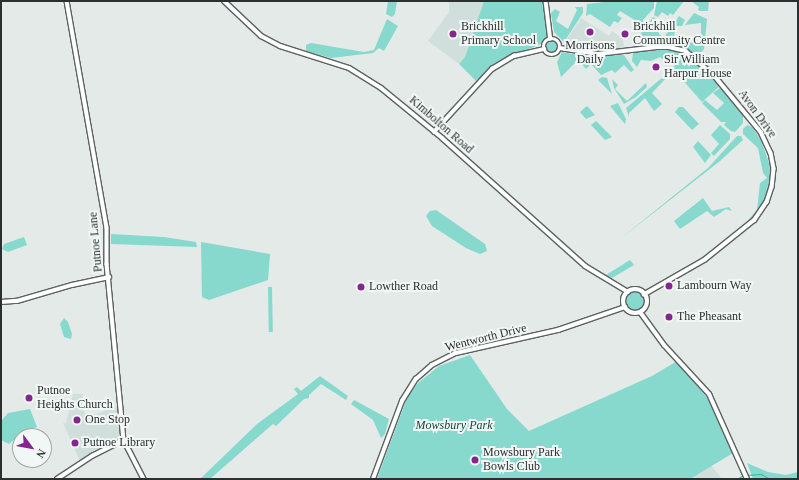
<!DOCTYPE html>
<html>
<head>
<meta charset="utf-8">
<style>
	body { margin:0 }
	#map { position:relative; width:799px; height:480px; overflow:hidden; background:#e3eae8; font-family:Georgia,serif }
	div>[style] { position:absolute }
	.built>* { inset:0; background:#d0dfdc }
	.green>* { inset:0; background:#86d9cc; transform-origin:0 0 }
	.round { border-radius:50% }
	.stream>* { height:1px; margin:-0.5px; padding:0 0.5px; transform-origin:0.5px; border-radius:0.5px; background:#29b7a7 }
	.roads { filter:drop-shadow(1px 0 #5c6261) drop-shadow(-1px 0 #5c6261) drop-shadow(0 1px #5c6261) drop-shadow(0 -1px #5c6261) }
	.tertiary>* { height:3.5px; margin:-1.75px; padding:0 1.75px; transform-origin:1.75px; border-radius:1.75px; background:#fff }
	.tertiary>.ring { margin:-1.75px; padding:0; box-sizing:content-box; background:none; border:3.5px solid #fff; border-radius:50% }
	.secondary>* { height:4px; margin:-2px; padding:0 2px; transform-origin:2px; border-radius:2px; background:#fff }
	.secondary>.ring { margin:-2px; padding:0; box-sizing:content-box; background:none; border:4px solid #fff; border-radius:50% }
	.dots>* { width:11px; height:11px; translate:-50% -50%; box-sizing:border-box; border:2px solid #f0f7f5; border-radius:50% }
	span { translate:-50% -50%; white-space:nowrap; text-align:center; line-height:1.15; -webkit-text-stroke:4px #f0f7f5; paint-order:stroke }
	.poi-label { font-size:12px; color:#2c2f2f }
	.left { translate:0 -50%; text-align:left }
	.street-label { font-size:12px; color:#2c2f2f }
	.park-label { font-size:12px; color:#0c4740; font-style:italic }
	.frame { position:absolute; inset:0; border:2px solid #2c2f2f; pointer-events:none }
	.north { position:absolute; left:12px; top:428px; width:40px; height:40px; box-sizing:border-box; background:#f0f7f5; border:1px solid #a2a7a6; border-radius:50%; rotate:122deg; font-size:11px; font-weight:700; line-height:16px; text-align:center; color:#2c2f2f }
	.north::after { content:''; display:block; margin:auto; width:14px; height:18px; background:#86258f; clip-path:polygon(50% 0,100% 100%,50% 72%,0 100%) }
</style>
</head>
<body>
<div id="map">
	<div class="built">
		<i style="clip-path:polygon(449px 1px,484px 1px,465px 57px,459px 64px,428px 41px,449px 12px)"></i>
		<i style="clip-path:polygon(581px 18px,609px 36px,612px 31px,623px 39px,624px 48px,586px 49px,565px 42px)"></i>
		<i style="clip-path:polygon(73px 394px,83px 394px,83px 410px,88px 417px,119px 405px,123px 433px,120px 438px,80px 461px,63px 423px,66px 423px)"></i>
		<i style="clip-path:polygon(711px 465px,722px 479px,690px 479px,692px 477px)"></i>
	</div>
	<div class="green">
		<i style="clip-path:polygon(388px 1px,397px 1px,395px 14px,392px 17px,386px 14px)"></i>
		<i style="clip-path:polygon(484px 1px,544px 1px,548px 37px,539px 45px,497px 62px,476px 81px,459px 64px,465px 57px)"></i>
		<i style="clip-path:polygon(613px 1px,654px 1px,654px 8px,643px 20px,643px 25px,620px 11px,617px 15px,622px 18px,618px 23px,614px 21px,610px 27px,590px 14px,586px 16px,587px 4px)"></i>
		<i style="clip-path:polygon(657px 1px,684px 1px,673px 15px,670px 13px,668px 16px,662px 12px,658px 17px,654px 15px)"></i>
		<i style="clip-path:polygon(691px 1px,709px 1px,708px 11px,700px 11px,698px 10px,699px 7px)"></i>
		<i style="clip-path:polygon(575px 7px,583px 7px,583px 13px,564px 42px,554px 32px,551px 13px,555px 9px,560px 12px,556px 21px,568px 29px,577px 10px)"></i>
		<i style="clip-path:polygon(694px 13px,707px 19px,704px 49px,701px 53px,696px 54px,670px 44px,641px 46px,639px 36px,653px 17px,656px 19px,653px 24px,660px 28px,658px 32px,663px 39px,679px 16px,685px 20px,682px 26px,676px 26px,674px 36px,671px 35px,670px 39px,701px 44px,701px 23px,685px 25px)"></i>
		<i style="clip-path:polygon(387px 19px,398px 26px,384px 51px,379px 48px,373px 53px,331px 58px,306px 51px,306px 45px,311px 43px,364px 52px,374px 50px)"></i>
		<i class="round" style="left:546px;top:41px;width:12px;height:12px"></i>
		<i style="clip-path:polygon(668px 49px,690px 57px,720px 86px,702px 102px,681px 78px,669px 71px,679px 61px,675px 57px,669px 57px,664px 61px,660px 57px,651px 61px,641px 60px,637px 67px,632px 61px,633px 53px)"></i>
		<i style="clip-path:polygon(562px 52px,583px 56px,624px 55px,634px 70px,631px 72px,624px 65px,615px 73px,612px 70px,601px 75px,591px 64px,586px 69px,578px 60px,561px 77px,557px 62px)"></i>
		<i style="clip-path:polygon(669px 75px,652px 93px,662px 104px,654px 111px,645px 98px,629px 113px,629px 117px,626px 108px,663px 77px)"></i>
		<i style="clip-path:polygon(602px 77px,607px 78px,612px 94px,598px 80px)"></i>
		<i style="clip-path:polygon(612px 79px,618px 85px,615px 89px,627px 101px,646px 83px,647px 87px,636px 97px,624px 104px,614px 88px)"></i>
		<i style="clip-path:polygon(721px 87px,743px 115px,743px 123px,735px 132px,731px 131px,724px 125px,726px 122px,721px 122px,702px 103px,705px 100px,717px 110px,724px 103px,713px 93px)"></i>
		<i style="clip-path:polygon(618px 103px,626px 119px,625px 124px,610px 106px)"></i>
		<i style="clip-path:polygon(587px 106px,595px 115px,586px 119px,580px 112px)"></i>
		<i style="clip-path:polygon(679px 107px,683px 107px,699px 124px,692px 130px,675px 112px)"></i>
		<i style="clip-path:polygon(596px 121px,612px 137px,605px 140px,591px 125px)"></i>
		<i style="clip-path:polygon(720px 125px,730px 134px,730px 139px,714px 156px,711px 153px,719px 144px,711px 135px)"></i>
		<i style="clip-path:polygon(747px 125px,752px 127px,761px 140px,770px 166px,770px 180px,765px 200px,751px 221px,749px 219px,757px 210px,760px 183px,767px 178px,763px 173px,758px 148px,743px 134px,743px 129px)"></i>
		<i style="clip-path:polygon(737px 136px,741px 136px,743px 140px,720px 161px,620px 239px,708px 168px)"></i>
		<i style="clip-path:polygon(698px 141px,711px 155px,705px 163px,693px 147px)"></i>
		<i style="clip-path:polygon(703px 198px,712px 211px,729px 207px,732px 211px,726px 209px,714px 217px,707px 211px,680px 229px,674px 221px)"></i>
		<i style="clip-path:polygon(436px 210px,485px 244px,487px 251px,480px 254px,466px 248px,432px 226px,426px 216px,430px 211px)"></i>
		<i style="clip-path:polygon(111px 234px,164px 237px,196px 242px,197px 247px,111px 244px)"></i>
		<i style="clip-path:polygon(24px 237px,27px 245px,8px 252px,2px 249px,4px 244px)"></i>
		<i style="clip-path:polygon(201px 242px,270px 254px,268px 280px,209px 300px,202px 297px)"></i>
		<i style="clip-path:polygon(630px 260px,634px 265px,612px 278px,606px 275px)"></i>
		<i style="left:272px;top:287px;width:45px;height:4px;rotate:89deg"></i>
		<i class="round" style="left:626px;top:292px;width:18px;height:18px"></i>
		<i style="clip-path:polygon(64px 318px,68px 322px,72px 334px,71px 339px,64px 337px,60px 324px)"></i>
		<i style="clip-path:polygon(470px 355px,507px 409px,529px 431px,652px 376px,677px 361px,712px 404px,733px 453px,690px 479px,377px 479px,407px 398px,417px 384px,439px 366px)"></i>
		<i style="clip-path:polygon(320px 376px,348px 396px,346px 400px,321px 384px,309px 395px,309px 398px,304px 399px,276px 426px,273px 424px,210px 479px,200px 479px,257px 424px,298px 394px,294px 389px,297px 387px,301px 391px)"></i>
		<i style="clip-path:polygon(354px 400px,389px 419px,385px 434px,381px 438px,373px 420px,351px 404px)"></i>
		<i style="clip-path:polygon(30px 409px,37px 427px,22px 433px,9px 444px,1px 440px,1px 421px,8px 413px)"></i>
		<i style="clip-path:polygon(747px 463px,768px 472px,786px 475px,798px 472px,798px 479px,753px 479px)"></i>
	</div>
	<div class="stream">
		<i style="left:746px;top:475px;width:15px;rotate:-4deg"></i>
		<i style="left:761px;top:474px;width:10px;rotate:29deg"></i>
		<i style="left:737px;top:479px;width:7px;rotate:-34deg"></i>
	</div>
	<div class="roads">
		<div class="tertiary">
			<i style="left:67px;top:1px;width:230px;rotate:80deg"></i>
			<i style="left:107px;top:228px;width:36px;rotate:90deg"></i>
			<i style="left:107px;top:264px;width:177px;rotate:84.5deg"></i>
			<i style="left:124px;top:440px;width:44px;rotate:62.9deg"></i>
			<i style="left:546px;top:1px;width:38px;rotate:83deg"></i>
			<i class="ring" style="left:544px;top:39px;width:12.5px;height:12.5px"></i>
			<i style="left:560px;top:48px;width:38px;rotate:9deg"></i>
			<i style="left:598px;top:54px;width:59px;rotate:-6.8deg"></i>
			<i style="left:657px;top:47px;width:12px"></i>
			<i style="left:669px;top:47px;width:17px;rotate:13deg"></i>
			<i style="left:686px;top:51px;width:37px;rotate:41deg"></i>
			<i style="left:714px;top:75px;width:74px;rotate:50.5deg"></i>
			<i style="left:761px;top:132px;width:23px;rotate:65deg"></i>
			<i style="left:771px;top:153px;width:16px;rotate:79deg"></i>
			<i style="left:774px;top:169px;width:18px;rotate:96deg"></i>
			<i style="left:772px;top:187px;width:16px;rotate:108deg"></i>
			<i style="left:767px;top:202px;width:22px;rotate:124deg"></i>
			<i style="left:755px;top:220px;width:64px;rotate:141.3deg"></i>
			<i style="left:705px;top:260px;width:70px;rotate:150.2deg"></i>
			<i style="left:434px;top:132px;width:86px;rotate:-47.4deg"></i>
			<i style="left:492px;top:69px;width:26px;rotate:-31deg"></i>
			<i style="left:514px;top:56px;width:31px;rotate:-13deg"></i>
			<i style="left:1px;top:302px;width:16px;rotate:-4deg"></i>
			<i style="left:17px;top:301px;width:57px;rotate:-16.2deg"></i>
			<i style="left:72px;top:285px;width:38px;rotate:-12deg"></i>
			<i style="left:57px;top:479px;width:42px;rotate:-33.3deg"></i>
			<i style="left:92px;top:456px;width:36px;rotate:-27deg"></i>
			<i style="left:373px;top:479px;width:83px;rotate:-69.6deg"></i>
			<i style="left:402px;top:401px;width:26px;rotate:-58deg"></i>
			<i style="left:416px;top:379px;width:21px;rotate:-41deg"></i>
			<i style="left:432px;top:365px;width:27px;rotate:-27deg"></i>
			<i style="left:456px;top:353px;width:105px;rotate:-12.7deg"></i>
			<i style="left:558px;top:330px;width:71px;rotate:-18.9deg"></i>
		</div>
		<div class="secondary">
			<i style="left:224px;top:1px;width:51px;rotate:43.4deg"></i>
			<i style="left:261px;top:36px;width:21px;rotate:28deg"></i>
			<i style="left:280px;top:46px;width:72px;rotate:17.7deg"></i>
			<i style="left:349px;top:68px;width:38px;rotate:32deg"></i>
			<i style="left:381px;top:88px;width:79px;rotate:39.3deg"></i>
			<i style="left:442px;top:138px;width:192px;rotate:41.8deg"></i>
			<i style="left:585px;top:266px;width:50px;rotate:31.2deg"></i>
			<i class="ring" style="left:623px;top:289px;width:20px;height:20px"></i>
			<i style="left:640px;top:312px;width:41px;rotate:54deg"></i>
			<i style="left:664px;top:345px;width:67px;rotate:47.4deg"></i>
			<i style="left:709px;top:394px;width:93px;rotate:65.9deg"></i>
		</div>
	</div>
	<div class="dots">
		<i style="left:590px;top:32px;background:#86258f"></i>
		<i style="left:453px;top:34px;background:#86258f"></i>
		<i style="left:625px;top:34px;background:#86258f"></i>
		<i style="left:656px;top:67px;background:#86258f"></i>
		<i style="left:669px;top:286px;background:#86258f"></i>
		<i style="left:361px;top:287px;background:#86258f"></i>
		<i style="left:669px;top:317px;background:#86258f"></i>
		<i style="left:29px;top:398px;background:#86258f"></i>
		<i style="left:77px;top:420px;background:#86258f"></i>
		<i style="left:75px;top:443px;background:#86258f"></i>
		<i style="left:475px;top:460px;background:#86258f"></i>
	</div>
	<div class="poi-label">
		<span class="left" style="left:461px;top:34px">Brickhill<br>Primary School</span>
		<span class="left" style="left:633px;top:34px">Brickhill<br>Community Centre</span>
		<span style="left:590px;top:53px">Morrisons<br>Daily</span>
		<span class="left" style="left:664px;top:67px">Sir William<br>Harpur House</span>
		<span class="left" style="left:677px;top:286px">Lambourn Way</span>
		<span class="left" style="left:369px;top:287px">Lowther Road</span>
		<span class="left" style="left:677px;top:317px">The Pheasant</span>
		<span class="left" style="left:37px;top:398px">Putnoe<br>Heights Church</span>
		<span class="left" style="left:85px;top:420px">One Stop</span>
		<span class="left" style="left:83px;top:443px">Putnoe Library</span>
		<span class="left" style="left:483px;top:460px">Mowsbury Park<br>Bowls Club</span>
	</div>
	<div class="street-label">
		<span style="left:757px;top:114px;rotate:54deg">Avon Drive</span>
		<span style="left:441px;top:125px;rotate:41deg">Kimbolton Road</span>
		<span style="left:96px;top:242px;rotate:-95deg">Putnoe Lane</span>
		<span style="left:486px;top:338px;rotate:-14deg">Wentworth Drive</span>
	</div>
	<div class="park-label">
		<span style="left:454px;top:426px">Mowsbury Park</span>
	</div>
	<div class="frame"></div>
	<div class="north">N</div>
</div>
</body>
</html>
